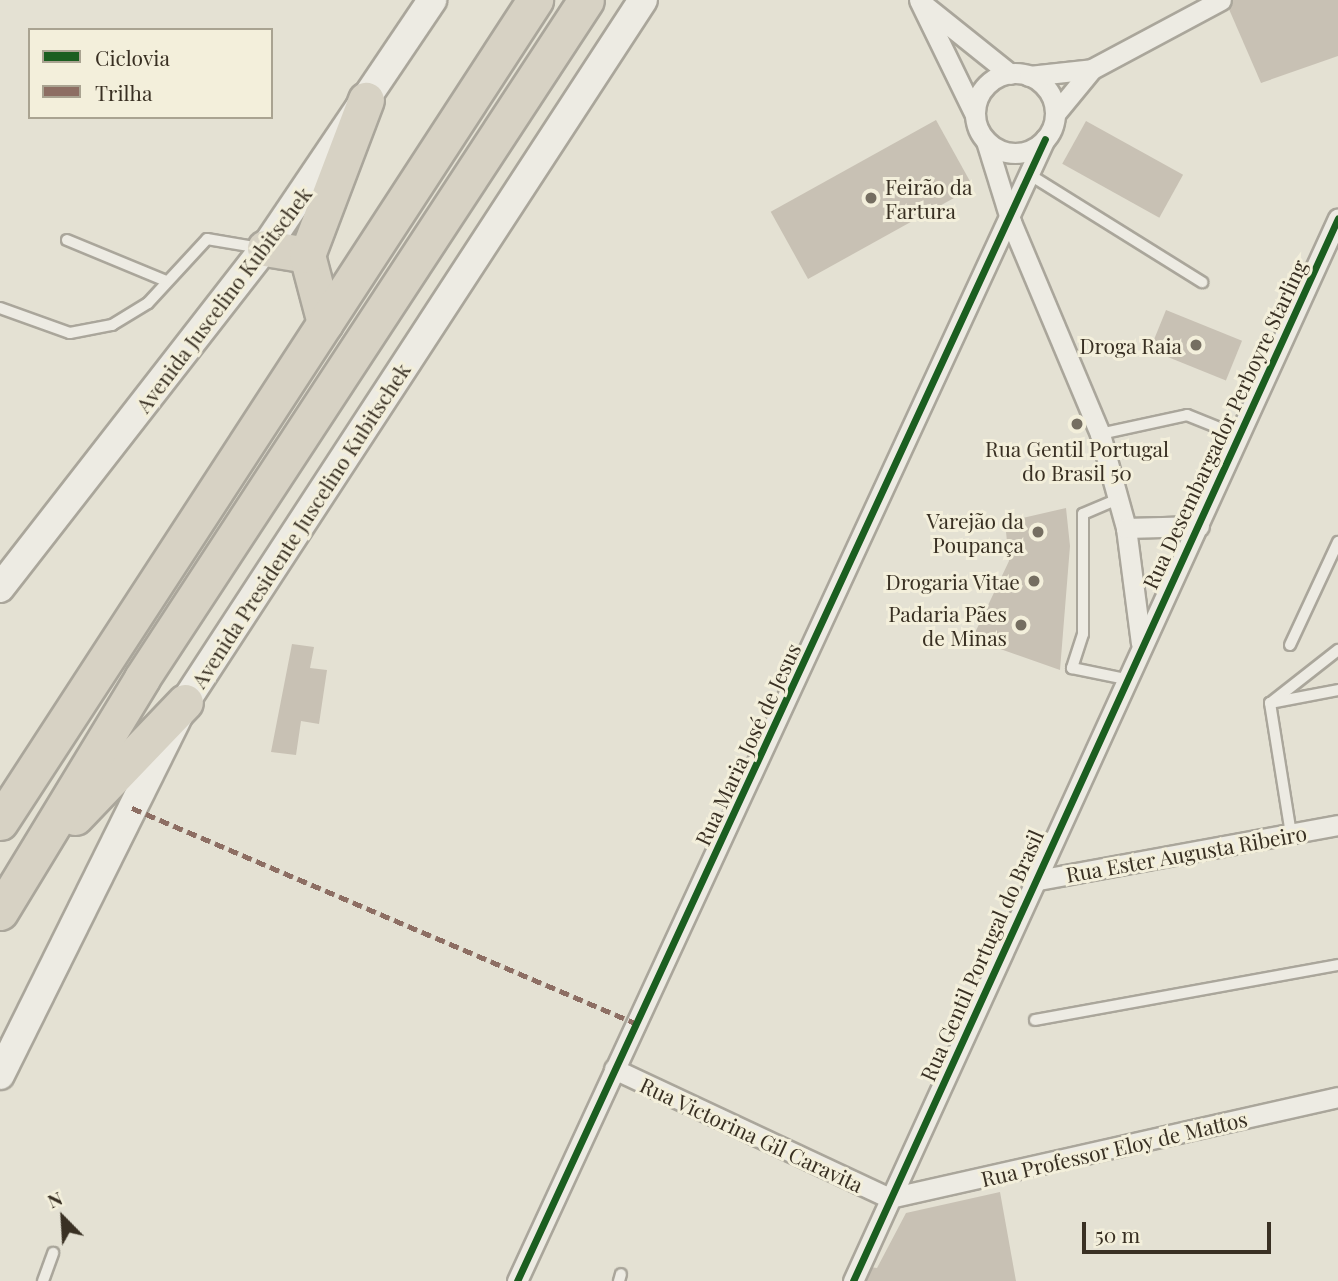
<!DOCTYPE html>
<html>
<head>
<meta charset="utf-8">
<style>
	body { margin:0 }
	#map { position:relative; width:1338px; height:1281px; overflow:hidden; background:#e4e1d3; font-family:"Playfair Display",serif }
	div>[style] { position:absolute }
	.building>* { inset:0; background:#c8c1b4; transform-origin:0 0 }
	.roads { filter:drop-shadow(2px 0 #aaa69b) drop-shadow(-2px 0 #aaa69b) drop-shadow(0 2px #aaa69b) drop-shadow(0 -2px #aaa69b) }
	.lane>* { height:10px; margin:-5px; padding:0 5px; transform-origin:5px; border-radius:5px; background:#edebe3 }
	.street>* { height:19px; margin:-9.5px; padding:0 9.5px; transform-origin:9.5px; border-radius:9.5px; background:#edebe3 }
	.street>.ring { margin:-9.5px; padding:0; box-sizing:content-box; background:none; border:19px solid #edebe3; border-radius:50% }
	.secondary>* { height:28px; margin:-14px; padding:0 14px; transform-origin:14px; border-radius:14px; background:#edebe3 }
	.highway>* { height:35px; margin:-17.5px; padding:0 17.5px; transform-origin:17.5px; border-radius:17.5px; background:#d7d2c4 }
	.quiet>* { height:5px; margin-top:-2.5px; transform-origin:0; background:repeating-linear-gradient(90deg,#8d6e63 0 10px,transparent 0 15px) }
	.cycleway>* { height:7px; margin:-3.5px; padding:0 3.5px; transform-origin:3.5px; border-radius:3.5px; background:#1b5e20 }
	.dots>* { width:19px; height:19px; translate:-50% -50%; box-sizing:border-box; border:4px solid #f3efdb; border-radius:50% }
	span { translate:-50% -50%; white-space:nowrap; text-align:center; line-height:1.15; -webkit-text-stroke:6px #f3efdb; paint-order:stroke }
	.poi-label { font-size:21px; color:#393023 }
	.left { translate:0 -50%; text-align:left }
	.right { translate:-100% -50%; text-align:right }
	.street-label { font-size:21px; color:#393023 }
	.legend { position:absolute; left:28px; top:28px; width:245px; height:91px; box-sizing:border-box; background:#f3efdb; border:2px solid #a9a391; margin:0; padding:9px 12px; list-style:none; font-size:21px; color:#393023 }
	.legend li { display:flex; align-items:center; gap:14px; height:35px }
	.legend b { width:35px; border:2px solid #a9a391 }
	.north { position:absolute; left:28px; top:1183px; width:70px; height:70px; -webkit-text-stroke:5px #f3efdb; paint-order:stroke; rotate:336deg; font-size:19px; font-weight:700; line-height:28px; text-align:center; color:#393023 }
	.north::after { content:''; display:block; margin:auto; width:24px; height:32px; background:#393023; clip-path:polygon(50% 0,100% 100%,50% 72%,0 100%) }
	.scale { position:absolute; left:1082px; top:1222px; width:189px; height:32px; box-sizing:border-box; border:4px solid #393023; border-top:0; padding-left:9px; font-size:21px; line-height:24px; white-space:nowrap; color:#393023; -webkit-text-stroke:5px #f3efdb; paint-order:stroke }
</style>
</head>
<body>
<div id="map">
	<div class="building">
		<i style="clip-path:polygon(1225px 0,1338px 0,1338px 56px,1261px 83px)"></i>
		<i style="left:936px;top:120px;width:77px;height:189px;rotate:61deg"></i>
		<i style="left:1086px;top:121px;width:111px;height:49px;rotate:29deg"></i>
		<i style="left:1166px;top:310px;width:82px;height:43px;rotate:22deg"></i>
		<i style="clip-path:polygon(1066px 508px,1070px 546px,1060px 670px,972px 639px,1009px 561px,1005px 522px)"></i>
		<i style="clip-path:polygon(292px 644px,314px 647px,310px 668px,327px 670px,319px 724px,301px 721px,296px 755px,271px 752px)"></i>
		<i style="clip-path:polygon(1000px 1192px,1016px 1281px,856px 1281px,862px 1266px,877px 1268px,906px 1213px)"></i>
	</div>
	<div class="roads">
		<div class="lane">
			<i style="left:1030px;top:175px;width:203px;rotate:31.9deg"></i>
			<i style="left:67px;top:240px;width:107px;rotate:22.5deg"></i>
			<i style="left:0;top:308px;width:74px;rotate:19.7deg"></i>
			<i style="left:70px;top:333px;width:43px;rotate:-10.8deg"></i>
			<i style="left:112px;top:325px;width:42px;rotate:-31.4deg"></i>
			<i style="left:148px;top:303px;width:87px;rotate:-47.3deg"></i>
			<i style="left:207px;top:239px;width:55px;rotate:9.5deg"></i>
			<i style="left:1100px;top:434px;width:89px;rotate:-12.3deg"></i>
			<i style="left:1187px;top:415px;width:56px;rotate:22deg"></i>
			<i style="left:1118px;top:499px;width:38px;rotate:157deg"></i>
			<i style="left:1083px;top:514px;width:120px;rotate:90deg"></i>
			<i style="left:1083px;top:634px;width:36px;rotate:108deg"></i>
			<i style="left:1072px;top:668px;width:54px;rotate:11.7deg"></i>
			<i style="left:1290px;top:645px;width:114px;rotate:-65deg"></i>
			<i style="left:1273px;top:701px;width:83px;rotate:-38.1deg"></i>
			<i style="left:1291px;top:834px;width:133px;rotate:-99.1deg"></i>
			<i style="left:1270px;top:703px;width:69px;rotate:-10.8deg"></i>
			<i style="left:1035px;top:1020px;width:308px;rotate:-10.3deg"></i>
			<i style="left:43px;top:1281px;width:30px;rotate:-70deg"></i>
			<i style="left:619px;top:1281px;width:7px;rotate:-74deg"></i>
		</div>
		<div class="street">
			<i style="left:919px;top:0;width:128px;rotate:64deg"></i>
			<i style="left:924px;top:5px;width:110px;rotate:38.7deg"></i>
			<i class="ring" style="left:975px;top:73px;width:61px;height:61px"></i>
			<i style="left:1029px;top:76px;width:63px;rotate:-6.3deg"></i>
			<i style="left:1092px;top:69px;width:146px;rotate:-28.1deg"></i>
			<i style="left:1055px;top:114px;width:58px;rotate:-50.6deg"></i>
			<i style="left:986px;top:141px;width:85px;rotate:72.8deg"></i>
			<i style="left:1011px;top:222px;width:230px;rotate:67.2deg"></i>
			<i style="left:1100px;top:434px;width:98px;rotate:74.5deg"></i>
			<i style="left:1126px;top:528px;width:116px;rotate:82.6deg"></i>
			<i style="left:1126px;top:528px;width:73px;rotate:-1.6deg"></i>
			<i style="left:1033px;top:881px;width:310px;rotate:-10.4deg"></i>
			<i style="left:614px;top:1069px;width:305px;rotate:25.1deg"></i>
			<i style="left:890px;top:1198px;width:459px;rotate:-12.7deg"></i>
			<i style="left:517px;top:1281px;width:1258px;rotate:-65.19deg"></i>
			<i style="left:853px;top:1281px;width:1168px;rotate:-65.47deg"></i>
		</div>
		<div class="secondary">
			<i style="left:0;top:588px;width:431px;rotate:-52.1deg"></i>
			<i style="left:265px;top:248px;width:299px;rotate:-56deg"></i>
			<i style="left:0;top:1075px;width:416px;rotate:-63.6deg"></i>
			<i style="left:185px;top:702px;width:838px;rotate:-56.88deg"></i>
		</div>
		<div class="highway">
			<i style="left:265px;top:248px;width:43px;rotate:9.5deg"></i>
			<i style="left:325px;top:323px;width:70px;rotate:-104.8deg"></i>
			<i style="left:307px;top:255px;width:166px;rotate:-69.2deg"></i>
			<i style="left:75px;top:817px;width:159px;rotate:-46.3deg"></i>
			<i style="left:0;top:822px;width:981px;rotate:-56.94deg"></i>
			<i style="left:0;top:912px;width:274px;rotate:-58.7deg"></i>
			<i style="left:142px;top:678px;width:810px;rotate:-56.78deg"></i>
		</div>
	</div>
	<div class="quiet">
		<i style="left:132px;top:808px;width:547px;rotate:23.14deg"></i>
	</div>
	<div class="cycleway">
		<i style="left:517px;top:1281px;width:1258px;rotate:-65.19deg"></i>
		<i style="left:853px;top:1281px;width:1168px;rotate:-65.47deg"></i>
	</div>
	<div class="dots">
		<i style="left:871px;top:198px;background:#756e61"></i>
		<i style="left:1196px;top:345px;background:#756e61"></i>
		<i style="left:1077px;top:424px;background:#756e61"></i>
		<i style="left:1038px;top:532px;background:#756e61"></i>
		<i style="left:1034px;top:581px;background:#756e61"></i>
		<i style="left:1021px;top:625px;background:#756e61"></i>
	</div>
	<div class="poi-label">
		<span class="left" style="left:885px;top:198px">Feirão da<br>Fartura</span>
		<span class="right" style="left:1182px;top:345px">Droga Raia</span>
		<span style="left:1077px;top:460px">Rua Gentil Portugal<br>do Brasil 50</span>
		<span class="right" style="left:1024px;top:532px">Varejão da<br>Poupança</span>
		<span class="right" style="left:1020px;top:581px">Drogaria Vitae</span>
		<span class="right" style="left:1007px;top:625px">Padaria Pães<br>de Minas</span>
	</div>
	<div class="street-label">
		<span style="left:223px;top:299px;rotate:-53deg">Avenida Juscelino Kubitschek</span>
		<span style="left:1224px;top:424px;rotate:-65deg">Rua Desembargador Perboyre Starling</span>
		<span style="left:300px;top:525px;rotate:-57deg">Avenida Presidente Juscelino Kubitschek</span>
		<span style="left:747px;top:744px;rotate:-65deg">Rua Maria José de Jesus</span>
		<span style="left:1186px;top:853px;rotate:-10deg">Rua Ester Augusta Ribeiro</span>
		<span style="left:981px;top:955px;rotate:-66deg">Rua Gentil Portugal do Brasil</span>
		<span style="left:752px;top:1134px;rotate:25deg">Rua Victorina Gil Caravita</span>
		<span style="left:1114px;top:1148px;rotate:-13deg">Rua Professor Eloy de Mattos</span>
	</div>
	<ul class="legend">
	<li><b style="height:9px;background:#1b5e20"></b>Ciclovia</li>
	<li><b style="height:9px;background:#8d6e63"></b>Trilha</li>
	</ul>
	<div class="north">N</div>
	<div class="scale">50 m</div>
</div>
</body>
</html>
